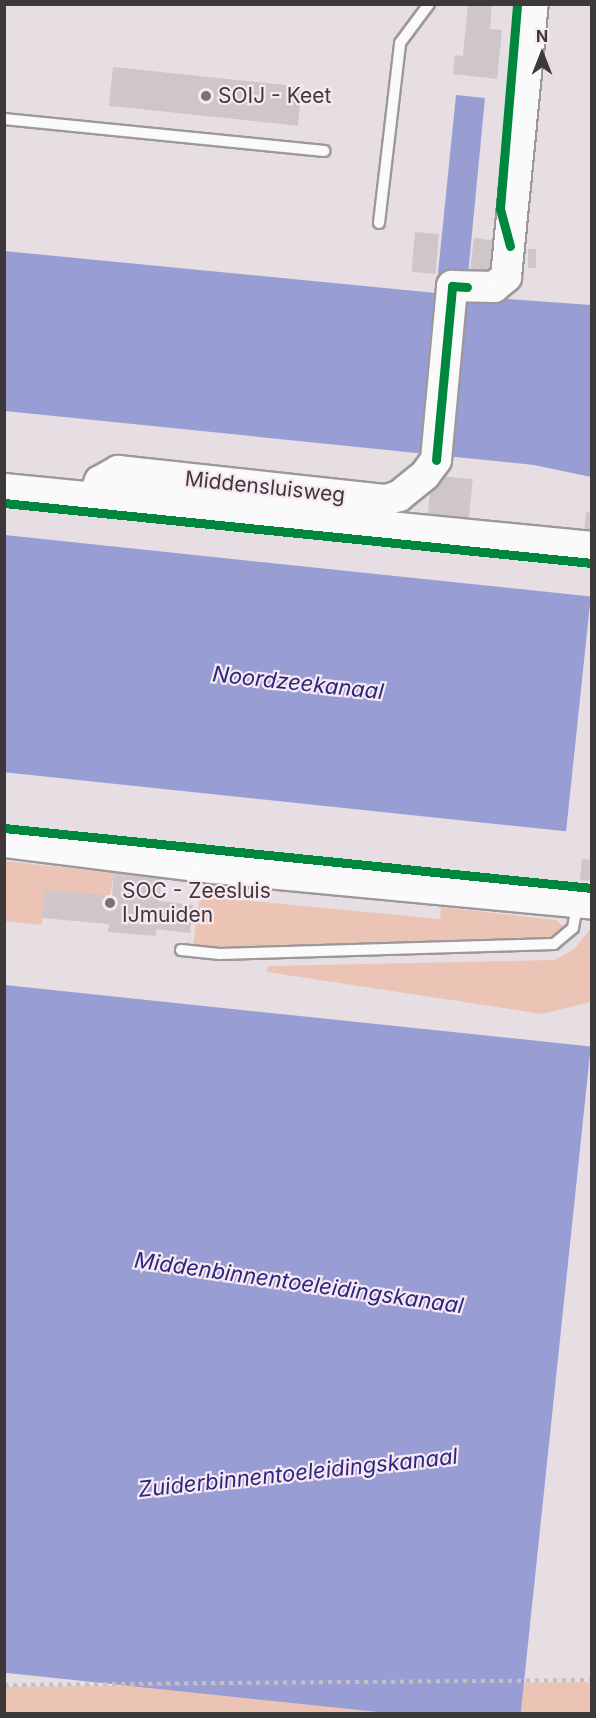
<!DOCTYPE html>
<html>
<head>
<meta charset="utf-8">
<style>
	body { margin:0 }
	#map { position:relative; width:596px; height:1718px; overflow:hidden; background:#e6dee3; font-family:Inter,sans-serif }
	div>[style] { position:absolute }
	.green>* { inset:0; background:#ecc4b6 }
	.water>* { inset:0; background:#989dd4; transform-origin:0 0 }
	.building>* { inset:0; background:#cec6c9; transform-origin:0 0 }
	.path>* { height:4px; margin-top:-2px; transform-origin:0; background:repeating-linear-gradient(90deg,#c2c0c1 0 4.5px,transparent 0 9px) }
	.roads { filter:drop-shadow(2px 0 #9d989b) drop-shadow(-2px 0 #9d989b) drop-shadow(0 2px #9d989b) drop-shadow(0 -2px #9d989b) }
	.lane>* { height:10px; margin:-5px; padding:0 5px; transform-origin:5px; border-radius:5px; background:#fbfafb }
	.secondary>* { height:30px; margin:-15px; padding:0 15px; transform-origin:15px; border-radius:15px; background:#fbfafb }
	.cycleway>* { height:9px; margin:-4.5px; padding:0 4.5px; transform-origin:4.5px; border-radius:4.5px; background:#00873e }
	.dots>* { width:16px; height:16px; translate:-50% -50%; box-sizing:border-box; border:3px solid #f8e8f1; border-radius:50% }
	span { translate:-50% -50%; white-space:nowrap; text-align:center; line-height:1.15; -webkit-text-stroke:4.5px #f8e8f1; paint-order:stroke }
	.poi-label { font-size:21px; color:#3e383b }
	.left { translate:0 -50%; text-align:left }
	.street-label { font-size:21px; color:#3e383b }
	.water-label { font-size:22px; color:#292781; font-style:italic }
	.frame { position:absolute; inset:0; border:6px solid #3e383b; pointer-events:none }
	.north { position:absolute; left:512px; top:24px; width:60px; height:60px; -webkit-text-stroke:4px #f8e8f1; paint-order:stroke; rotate:0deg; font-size:16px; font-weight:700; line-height:24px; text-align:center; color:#3e383b }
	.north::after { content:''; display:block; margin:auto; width:21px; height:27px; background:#3e383b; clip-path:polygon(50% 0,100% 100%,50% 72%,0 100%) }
</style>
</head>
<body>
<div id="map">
	<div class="green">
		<i style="clip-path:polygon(5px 861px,124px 874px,123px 883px,112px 883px,110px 898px,46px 890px,42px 925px,5px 921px)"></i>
		<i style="clip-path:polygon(200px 896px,440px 919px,441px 907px,556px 920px,563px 926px,559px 936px,544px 941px,219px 948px,193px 945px)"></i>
		<i style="clip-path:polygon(591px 928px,591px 1002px,542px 1014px,267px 972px,268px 966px,555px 960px,574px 949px)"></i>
		<i style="clip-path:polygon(587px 1682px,591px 1685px,591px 1713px,5px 1713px,5px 1687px)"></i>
	</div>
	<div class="water">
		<i style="clip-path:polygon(456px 95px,485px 98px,466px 296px,591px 305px,591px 477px,534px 465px,5px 411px,4px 251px,436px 293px)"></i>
		<i style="left:5px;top:535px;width:589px;height:236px;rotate:6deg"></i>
		<i style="left:5px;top:985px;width:589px;height:684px;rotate:6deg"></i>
	</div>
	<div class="building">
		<i style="clip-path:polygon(468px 4px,492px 4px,490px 29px,502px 30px,497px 79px,453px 74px,455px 55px,463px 56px)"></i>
		<i style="left:113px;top:67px;width:190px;height:39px;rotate:6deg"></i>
		<i style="left:415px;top:232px;width:24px;height:40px;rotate:5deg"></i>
		<i style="left:474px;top:238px;width:24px;height:40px;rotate:7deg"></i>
		<i style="left:528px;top:249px;width:8px;height:19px"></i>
		<i style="left:432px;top:475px;width:41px;height:39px;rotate:6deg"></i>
		<i style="clip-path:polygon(586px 512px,592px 513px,592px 530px,584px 530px)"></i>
		<i style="clip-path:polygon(582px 859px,592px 860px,592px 881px,580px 880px)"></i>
		<i style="clip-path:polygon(114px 871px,162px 875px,159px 901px,193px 905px,190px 933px,156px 929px,156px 936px,108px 932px,109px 924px,42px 918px,45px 890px,112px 896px)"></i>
	</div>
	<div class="path">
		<i style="left:4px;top:1685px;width:588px;rotate:-0.49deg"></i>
	</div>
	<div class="roads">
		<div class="lane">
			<i style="left:4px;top:119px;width:322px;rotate:5.7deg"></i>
			<i style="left:379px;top:223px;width:181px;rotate:-83.3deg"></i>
			<i style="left:400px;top:43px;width:49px;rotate:-53.4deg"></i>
			<i style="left:181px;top:950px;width:39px;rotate:6deg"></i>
			<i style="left:220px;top:954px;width:334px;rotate:-1.7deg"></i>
			<i style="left:554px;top:944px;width:25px;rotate:-40deg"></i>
			<i style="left:573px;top:928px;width:22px;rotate:-80deg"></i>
		</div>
		<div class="secondary">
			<i style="left:4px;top:489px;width:591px;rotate:5.63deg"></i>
			<i style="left:94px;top:498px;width:18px;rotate:-71deg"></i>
			<i style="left:100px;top:481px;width:21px;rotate:-29deg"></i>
			<i style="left:118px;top:471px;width:270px;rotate:6.2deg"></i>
			<i style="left:386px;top:500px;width:14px;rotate:-17deg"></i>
			<i style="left:399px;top:496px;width:33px;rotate:-39deg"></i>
			<i style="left:425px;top:475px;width:19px;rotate:-54deg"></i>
			<i style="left:436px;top:460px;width:175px;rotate:-84.7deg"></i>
			<i style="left:452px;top:286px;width:42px;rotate:1.4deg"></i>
			<i style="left:494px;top:287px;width:16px;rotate:-40deg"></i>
			<i style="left:506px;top:277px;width:274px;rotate:-84.4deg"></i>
			<i style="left:4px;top:842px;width:212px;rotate:7.1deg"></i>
			<i style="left:214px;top:868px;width:380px;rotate:5.4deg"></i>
		</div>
	</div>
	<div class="cycleway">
		<i style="left:510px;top:246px;width:39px;rotate:-105deg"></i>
		<i style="left:500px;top:208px;width:205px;rotate:-85.2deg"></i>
		<i style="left:436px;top:460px;width:175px;rotate:-84.7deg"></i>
		<i style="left:452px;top:286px;width:15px;rotate:4deg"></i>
		<i style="left:4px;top:503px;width:591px;rotate:5.83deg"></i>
		<i style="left:4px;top:828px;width:591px;rotate:5.83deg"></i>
	</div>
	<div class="dots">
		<i style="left:206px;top:96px;background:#797276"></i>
		<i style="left:110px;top:903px;background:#797276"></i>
	</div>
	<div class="poi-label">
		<span class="left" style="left:218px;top:96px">SOIJ - Keet</span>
		<span class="left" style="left:122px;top:903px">SOC - Zeesluis<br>IJmuiden</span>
	</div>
	<div class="street-label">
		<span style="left:265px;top:487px;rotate:6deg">Middensluisweg</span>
	</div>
	<div class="water-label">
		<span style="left:298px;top:683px;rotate:6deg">Noordzeekanaal</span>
		<span style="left:299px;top:1283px;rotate:8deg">Middenbinnentoeleidingskanaal</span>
		<span style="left:298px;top:1473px;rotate:-6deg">Zuiderbinnentoeleidingskanaal</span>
	</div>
	<div class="frame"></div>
	<div class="north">N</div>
</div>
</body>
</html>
